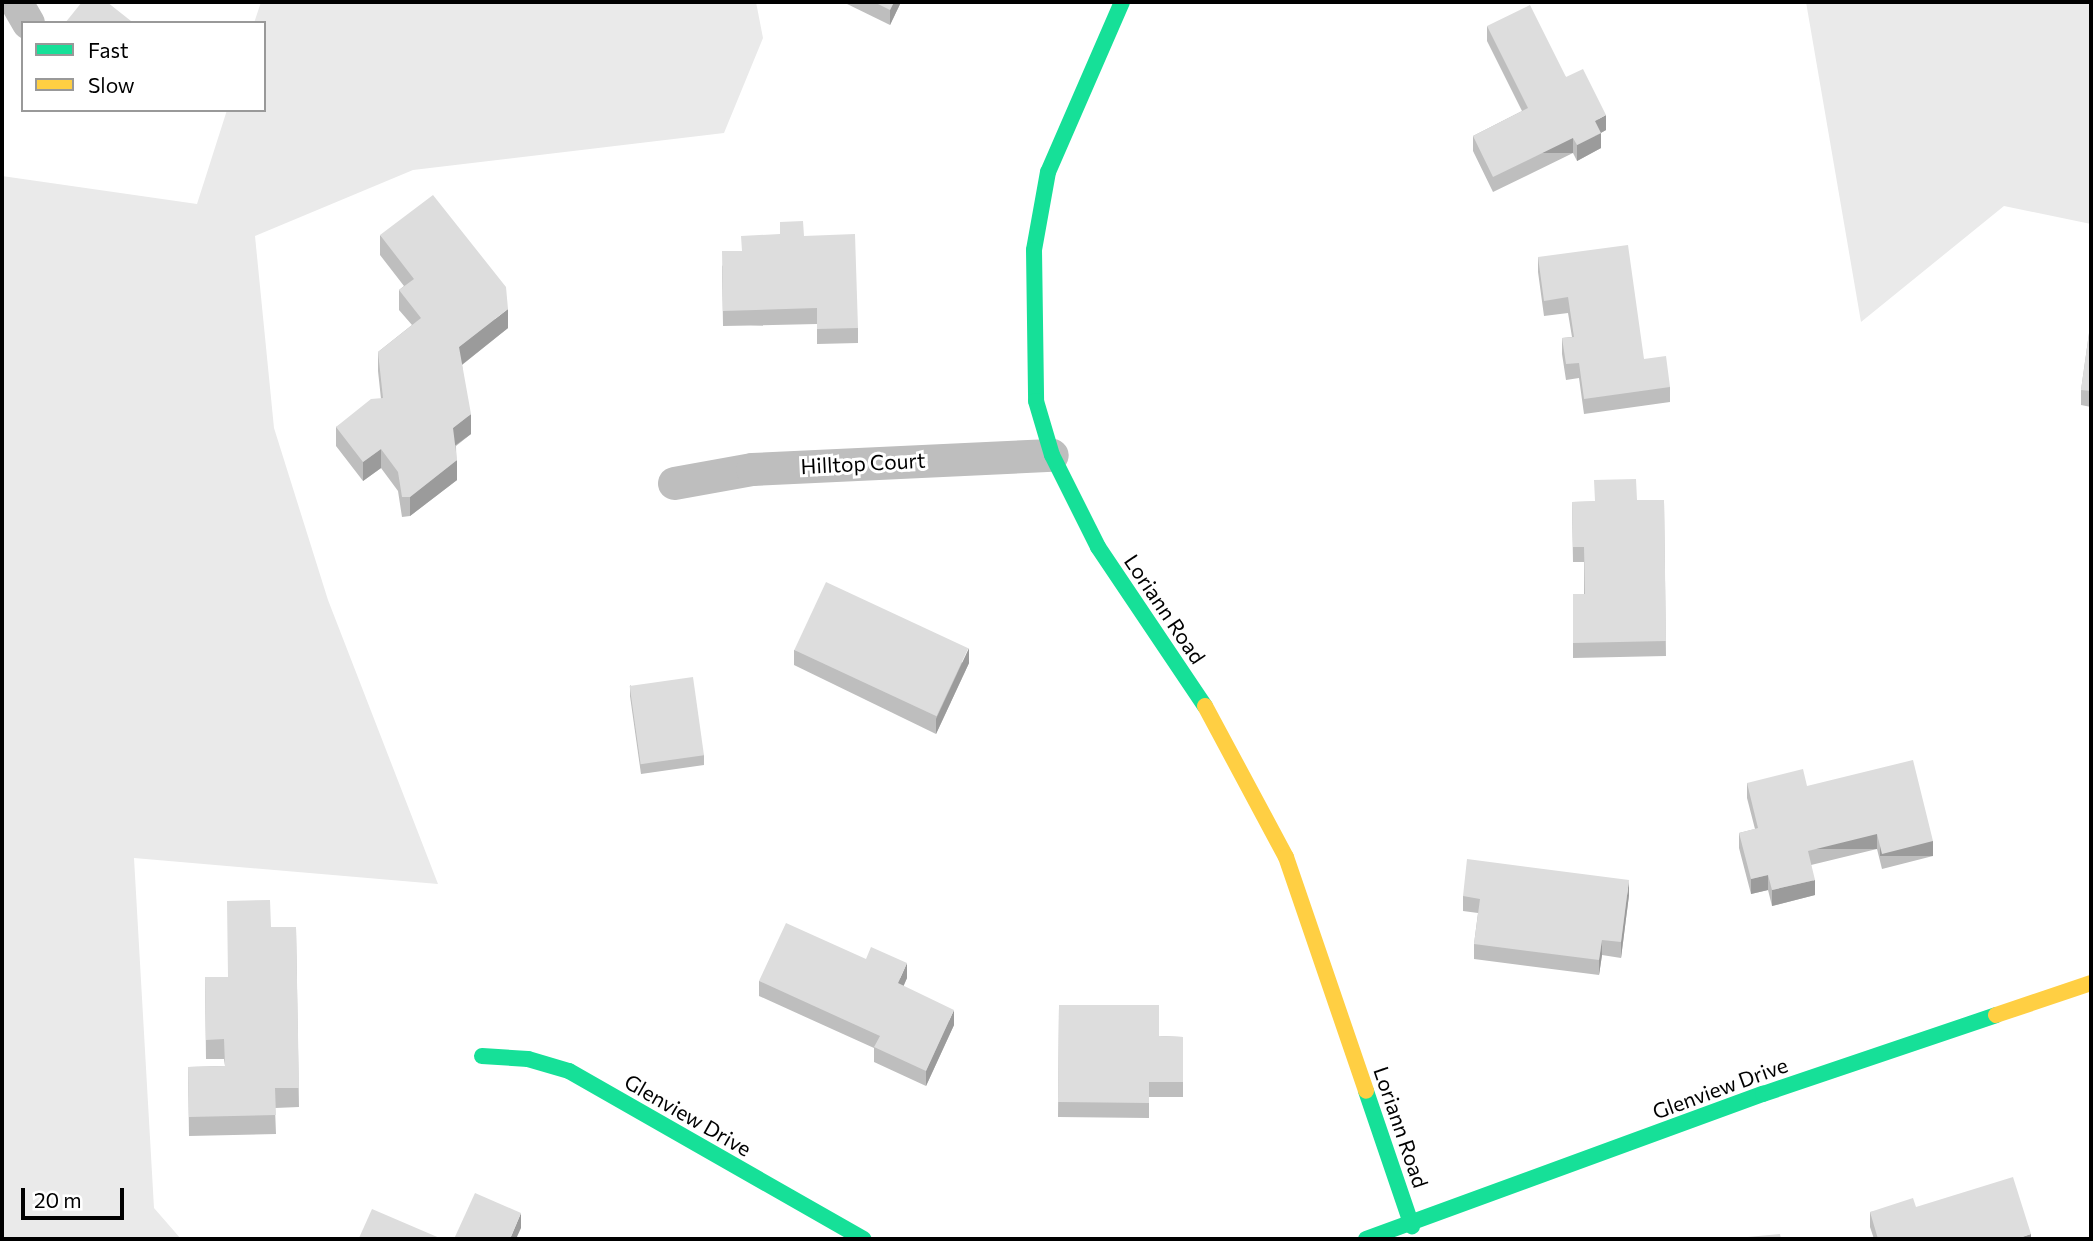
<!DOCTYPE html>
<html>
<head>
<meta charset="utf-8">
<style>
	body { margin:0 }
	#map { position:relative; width:2093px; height:1241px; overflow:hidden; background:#fff; font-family:Commissioner,sans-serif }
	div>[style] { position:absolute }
	.green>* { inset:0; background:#eaeaea }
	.street>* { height:33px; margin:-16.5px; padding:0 16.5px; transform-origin:16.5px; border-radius:16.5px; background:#bebebe }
	.fast>* { height:16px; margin:-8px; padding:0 8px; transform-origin:8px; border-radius:8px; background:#16e098 }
	.slow>* { height:16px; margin:-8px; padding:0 8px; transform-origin:8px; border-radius:8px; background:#ffcf43 }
	.wall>* { inset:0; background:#bebebe }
	.shaded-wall>* { inset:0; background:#9b9b9b; transform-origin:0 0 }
	.building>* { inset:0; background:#ddd; transform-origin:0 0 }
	span { translate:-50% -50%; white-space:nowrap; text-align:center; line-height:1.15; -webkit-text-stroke:6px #fff; paint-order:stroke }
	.street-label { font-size:21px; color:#000 }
	.frame { position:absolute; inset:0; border:4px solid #000; pointer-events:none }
	.legend { position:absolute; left:21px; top:21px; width:245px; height:91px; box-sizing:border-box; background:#fff; border:2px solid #999; margin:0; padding:9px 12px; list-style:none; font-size:21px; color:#000 }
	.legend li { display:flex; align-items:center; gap:14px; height:35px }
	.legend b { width:35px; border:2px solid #999 }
	.scale { position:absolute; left:21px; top:1188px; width:103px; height:32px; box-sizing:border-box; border:4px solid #000; border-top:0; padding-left:9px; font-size:21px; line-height:24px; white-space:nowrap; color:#000; -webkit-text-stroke:5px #fff; paint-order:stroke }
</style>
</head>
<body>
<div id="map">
	<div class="green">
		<i style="clip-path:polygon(261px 2px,756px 2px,763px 38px,724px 133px,413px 170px,255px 236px,274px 428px,328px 600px,438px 884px,134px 858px,154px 1208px,181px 1239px,2px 1239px,2px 176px,197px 204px,227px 110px,264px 110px,264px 23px,254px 23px)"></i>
		<i style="clip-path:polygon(1806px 2px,2091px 2px,2091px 224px,2004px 206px,1861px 322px)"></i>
	</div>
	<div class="street">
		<i style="left:16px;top:2px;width:24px;rotate:60deg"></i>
		<i style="left:674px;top:483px;width:79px;rotate:-10.2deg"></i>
		<i style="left:752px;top:469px;width:300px;rotate:-2.7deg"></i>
	</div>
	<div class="fast">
		<i style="left:1122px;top:2px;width:185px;rotate:113.5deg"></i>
		<i style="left:1048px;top:172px;width:79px;rotate:100.2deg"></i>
		<i style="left:1034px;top:250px;width:151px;rotate:89.2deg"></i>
		<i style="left:1036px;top:401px;width:56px;rotate:73.5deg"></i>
		<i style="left:1052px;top:455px;width:103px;rotate:63.4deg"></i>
		<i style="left:1098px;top:547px;width:192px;rotate:56.1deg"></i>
		<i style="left:482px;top:1056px;width:46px;rotate:3.7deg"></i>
		<i style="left:528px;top:1059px;width:43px;rotate:16.3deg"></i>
		<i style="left:569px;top:1071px;width:339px;rotate:29.7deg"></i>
		<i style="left:1366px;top:1091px;width:143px;rotate:71.2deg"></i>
		<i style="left:1366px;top:1239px;width:423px;rotate:-20.1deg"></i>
		<i style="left:1763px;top:1094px;width:246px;rotate:-18.7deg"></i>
	</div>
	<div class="slow">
		<i style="left:1205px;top:706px;width:171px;rotate:61.8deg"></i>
		<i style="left:1286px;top:857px;width:247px;rotate:71.1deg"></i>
		<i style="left:1996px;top:1015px;width:100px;rotate:-18.6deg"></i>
	</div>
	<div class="wall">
		<i style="clip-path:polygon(843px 2px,901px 2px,890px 25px)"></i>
		<i style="clip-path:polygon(1487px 26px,1566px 77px,1606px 130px,1601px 133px,1601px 148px,1577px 161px,1573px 153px,1493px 192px,1473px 151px,1473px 136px,1522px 111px,1487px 41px)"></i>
		<i style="clip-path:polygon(380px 235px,508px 328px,462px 365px,471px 434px,456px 446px,457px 480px,410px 516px,402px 517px,398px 491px,381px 468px,363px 481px,336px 446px,336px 427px,381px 399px,378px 371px,378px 352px,412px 325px,399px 310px,399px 290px,404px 286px,380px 255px)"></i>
		<i style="clip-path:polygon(741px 251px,858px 328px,858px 343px,817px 344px,817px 324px,723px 326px,722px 266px)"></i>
		<i style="clip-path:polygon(1538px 257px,1644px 359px,1670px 387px,1670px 402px,1584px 414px,1579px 378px,1566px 380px,1562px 354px,1562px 338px,1572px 337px,1568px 313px,1544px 316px,1538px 272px)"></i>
		<i style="clip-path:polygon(2091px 319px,2091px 407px,2081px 405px,2081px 390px)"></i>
		<i style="clip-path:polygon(1664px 500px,1666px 656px,1573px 658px,1573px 594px,1584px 594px,1584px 562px,1573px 562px,1572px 502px)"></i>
		<i style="clip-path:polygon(794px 650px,969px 663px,936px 734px,794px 665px)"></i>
		<i style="clip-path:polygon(630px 685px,704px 755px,704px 765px,641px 774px,630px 696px)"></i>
		<i style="clip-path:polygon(1747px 783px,1807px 786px,1933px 856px,1882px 869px,1877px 849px,1811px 865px,1815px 895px,1772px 906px,1768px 890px,1751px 894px,1739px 848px,1739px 833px,1755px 829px,1747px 798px)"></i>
		<i style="clip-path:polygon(1629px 895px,1621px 958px,1602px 955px,1599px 975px,1474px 959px,1474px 944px,1478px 913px,1463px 911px,1463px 896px)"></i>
		<i style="clip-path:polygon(271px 927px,296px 927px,299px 1107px,275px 1108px,276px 1134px,189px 1136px,188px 1067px,225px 1066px,224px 1059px,206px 1059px,205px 977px,228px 977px)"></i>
		<i style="clip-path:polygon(907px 978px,903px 986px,954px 1025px,926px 1086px,874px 1062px,874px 1048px,759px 996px,759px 981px)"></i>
		<i style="clip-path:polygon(1059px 1005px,1159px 1036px,1183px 1037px,1183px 1097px,1149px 1097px,1149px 1118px,1058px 1117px)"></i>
		<i style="clip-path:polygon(1916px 1207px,2031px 1239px,1874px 1239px,1870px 1227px,1870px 1212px)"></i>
	</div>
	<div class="shaded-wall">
		<i style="clip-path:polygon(894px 2px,901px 2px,890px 25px,890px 10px)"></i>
		<i style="clip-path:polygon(1606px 115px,1606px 130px,1595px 136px,1595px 121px)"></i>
		<i style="clip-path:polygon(1601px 133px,1601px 148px,1577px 161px,1577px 145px)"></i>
		<i style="left:1573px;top:138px;width:15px;height:89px;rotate:90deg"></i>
		<i style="clip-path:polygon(508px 309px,508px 328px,459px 367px,459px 347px)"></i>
		<i style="clip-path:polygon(471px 414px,471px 434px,453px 447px,453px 428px)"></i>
		<i style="clip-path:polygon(381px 449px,381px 468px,363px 481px,363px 462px)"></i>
		<i style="clip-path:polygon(457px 460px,457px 480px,410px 516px,410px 497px)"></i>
		<i style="clip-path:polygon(969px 648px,969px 663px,936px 734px,936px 719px)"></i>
		<i style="left:1877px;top:834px;width:15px;height:71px;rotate:90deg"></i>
		<i style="left:1933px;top:841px;width:15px;height:53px;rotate:90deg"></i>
		<i style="clip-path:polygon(1768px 875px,1768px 890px,1751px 894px,1751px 879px)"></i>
		<i style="clip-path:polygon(1629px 880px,1629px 895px,1621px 958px,1621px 942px)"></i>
		<i style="clip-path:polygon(1815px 880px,1815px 895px,1772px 906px,1772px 890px)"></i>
		<i style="clip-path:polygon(1602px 940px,1602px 955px,1599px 975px,1599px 960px)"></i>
		<i style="clip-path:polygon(907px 963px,907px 978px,898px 999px,898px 983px)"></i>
		<i style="clip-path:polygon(954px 1010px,954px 1025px,926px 1086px,926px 1071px)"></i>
		<i style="clip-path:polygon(521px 1213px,521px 1228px,516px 1239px,510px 1239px)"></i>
		<i style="clip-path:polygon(2031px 1234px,2031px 1239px,2016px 1239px)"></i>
	</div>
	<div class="building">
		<i style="clip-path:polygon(82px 2px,107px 2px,131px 21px,130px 23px,65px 23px)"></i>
		<i style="clip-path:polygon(874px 2px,894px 2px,890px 10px)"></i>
		<i style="clip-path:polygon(1530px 5px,1566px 77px,1583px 69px,1606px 115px,1595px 121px,1601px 133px,1577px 145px,1573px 138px,1493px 177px,1473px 136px,1528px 108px,1487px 26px)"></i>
		<i style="clip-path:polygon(433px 195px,506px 287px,508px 309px,459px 347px,471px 414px,453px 428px,457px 460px,410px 497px,402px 497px,398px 472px,381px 449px,363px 462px,336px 427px,371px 399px,383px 398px,378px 352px,421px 318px,399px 290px,414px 279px,380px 235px)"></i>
		<i style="clip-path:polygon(803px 221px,804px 236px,855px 234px,858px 328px,817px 329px,817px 308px,723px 311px,722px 251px,742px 251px,741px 236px,780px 234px,780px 222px)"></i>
		<i style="clip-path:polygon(1628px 245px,1644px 359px,1666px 356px,1670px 387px,1584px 399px,1579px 363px,1566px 364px,1562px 338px,1574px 337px,1568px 297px,1544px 301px,1538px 257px)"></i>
		<i style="clip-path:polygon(2091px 319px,2091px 391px,2081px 390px)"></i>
		<i style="clip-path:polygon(1636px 479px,1637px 500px,1664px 500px,1666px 641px,1573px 643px,1573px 594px,1585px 594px,1584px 547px,1573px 547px,1572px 502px,1595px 501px,1594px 480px)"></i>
		<i style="left:826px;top:582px;width:157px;height:75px;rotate:25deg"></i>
		<i style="left:693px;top:677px;width:79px;height:64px;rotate:82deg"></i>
		<i style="clip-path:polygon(1913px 760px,1933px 841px,1882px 854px,1877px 834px,1808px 851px,1815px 880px,1772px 890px,1768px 875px,1751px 879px,1739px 833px,1758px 828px,1747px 783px,1803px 769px,1807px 786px)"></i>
		<i style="clip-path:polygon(1467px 859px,1629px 880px,1621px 942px,1602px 940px,1599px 960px,1474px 944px,1480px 899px,1463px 896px)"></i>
		<i style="clip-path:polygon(270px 900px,271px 927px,296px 927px,299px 1088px,275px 1088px,276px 1115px,189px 1117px,188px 1067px,225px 1066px,224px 1039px,206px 1040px,205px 977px,228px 977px,227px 901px)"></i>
		<i style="clip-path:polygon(786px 923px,866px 959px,871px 947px,907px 963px,898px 983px,954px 1010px,926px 1071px,874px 1047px,880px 1036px,759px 981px)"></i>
		<i style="clip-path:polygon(1059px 1005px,1159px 1005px,1159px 1036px,1183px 1037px,1183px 1082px,1149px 1082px,1149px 1103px,1058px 1102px)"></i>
		<i style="clip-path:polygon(2013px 1177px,2031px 1234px,2016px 1239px,1878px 1239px,1870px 1212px,1913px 1198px,1916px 1207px)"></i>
		<i style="clip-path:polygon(475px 1193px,521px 1213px,510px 1239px,454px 1239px)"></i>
		<i style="clip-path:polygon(372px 1209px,442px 1239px,362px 1239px,359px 1238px)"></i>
		<i style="clip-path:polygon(1780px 1234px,1781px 1239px,1737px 1239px,1737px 1238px)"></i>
	</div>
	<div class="street-label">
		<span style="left:863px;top:463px;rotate:-3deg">Hilltop Court</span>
		<span style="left:1165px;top:609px;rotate:56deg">Loriann Road</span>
		<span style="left:1720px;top:1088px;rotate:-20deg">Glenview Drive</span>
		<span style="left:688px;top:1115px;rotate:30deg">Glenview Drive</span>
		<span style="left:1401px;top:1127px;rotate:71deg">Loriann Road</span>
	</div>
	<div class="frame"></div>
	<ul class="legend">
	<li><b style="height:9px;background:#16e098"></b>Fast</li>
	<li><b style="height:9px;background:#ffcf43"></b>Slow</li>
	</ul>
	<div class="scale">20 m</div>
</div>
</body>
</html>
